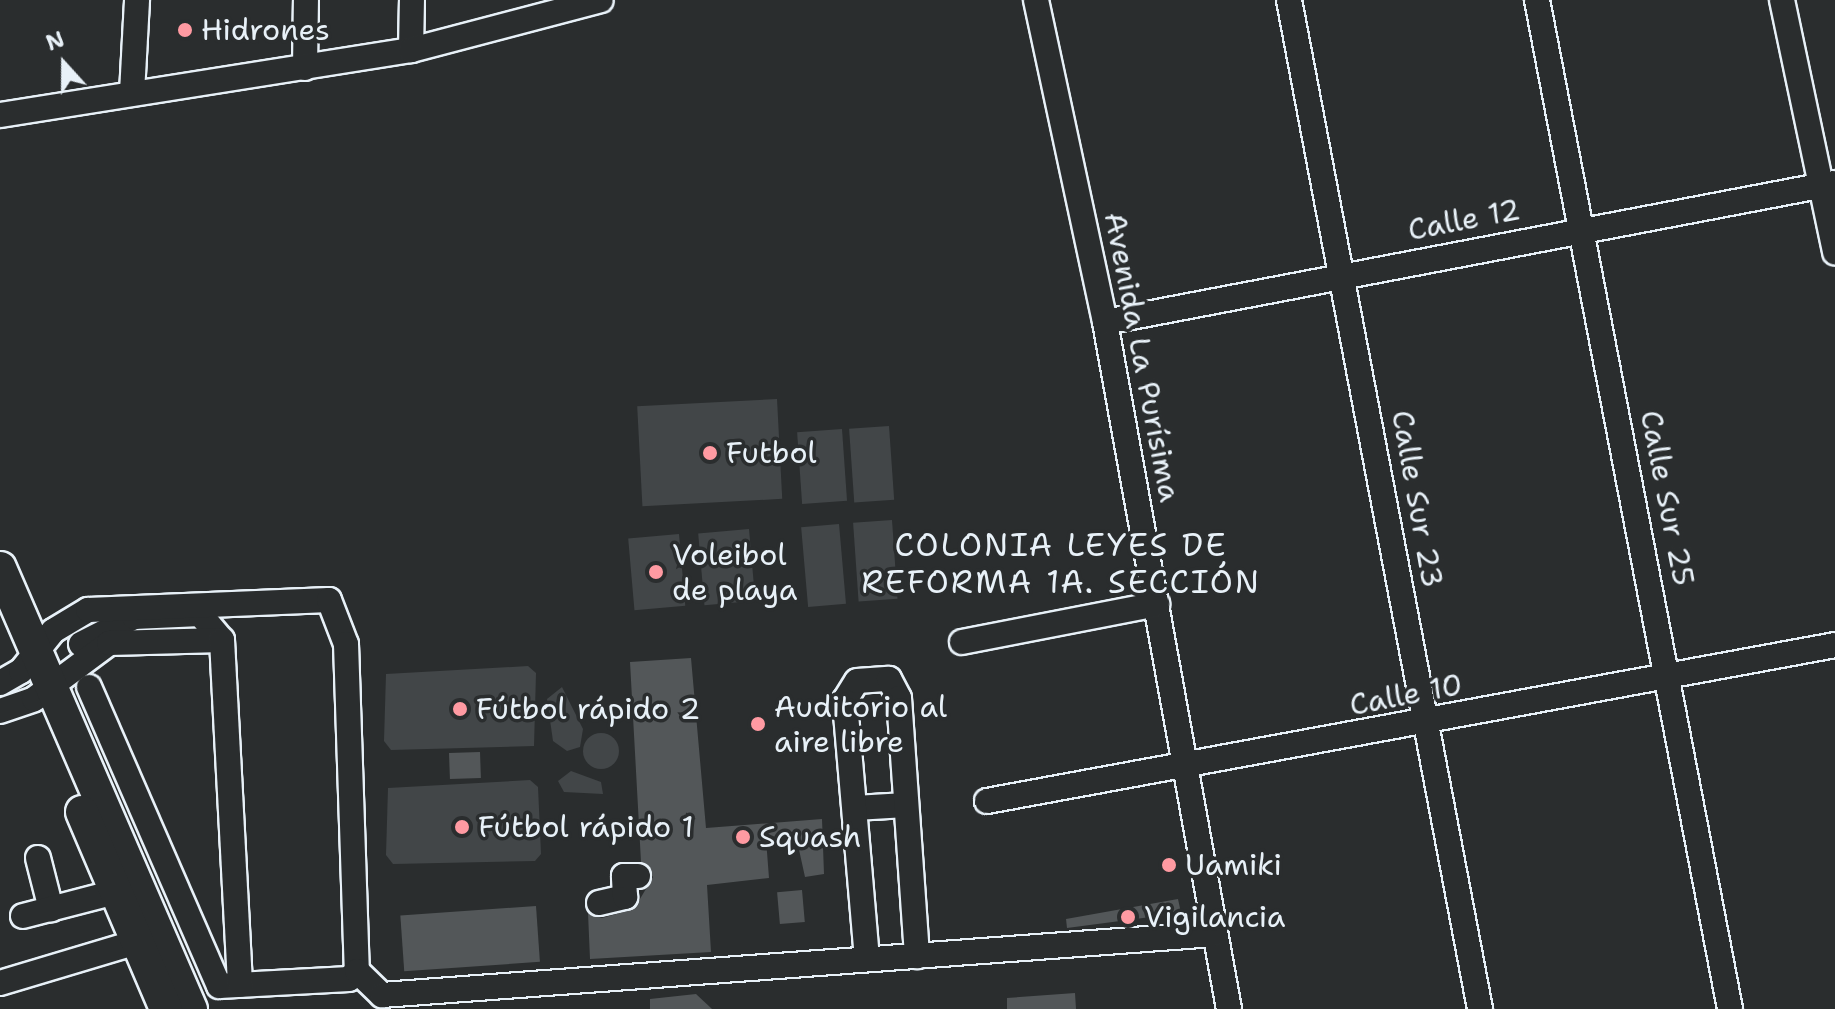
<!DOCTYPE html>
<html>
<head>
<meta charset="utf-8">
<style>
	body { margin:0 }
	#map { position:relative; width:1835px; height:1009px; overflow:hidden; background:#2a2d2e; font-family:"Shantell Sans",sans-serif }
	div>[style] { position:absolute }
	.green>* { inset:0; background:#424648; transform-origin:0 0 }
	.round { border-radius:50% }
	.building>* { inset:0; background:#535759; transform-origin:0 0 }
	.roads { filter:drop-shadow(2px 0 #e8f1f8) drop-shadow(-2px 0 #e8f1f8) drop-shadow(0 2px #e8f1f8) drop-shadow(0 -2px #e8f1f8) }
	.minor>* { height:24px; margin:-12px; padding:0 12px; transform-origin:12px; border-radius:12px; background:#2a2d2e }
	.major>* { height:32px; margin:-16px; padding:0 16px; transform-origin:16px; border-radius:16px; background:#2a2d2e }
	.dots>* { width:22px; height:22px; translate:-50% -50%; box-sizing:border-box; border:4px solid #2a2d2e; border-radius:50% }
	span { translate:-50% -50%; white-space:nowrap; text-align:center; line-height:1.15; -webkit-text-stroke:7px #2a2d2e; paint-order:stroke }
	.poi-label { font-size:30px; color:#e8f1f8 }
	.left { translate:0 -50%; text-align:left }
	.street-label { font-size:30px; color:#e8f1f8 }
	.neighbourhood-label { font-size:32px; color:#e8f1f8; letter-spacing:2px }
	.north { position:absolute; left:24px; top:24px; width:80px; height:80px; -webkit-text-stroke:6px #2a2d2e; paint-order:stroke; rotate:339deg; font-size:22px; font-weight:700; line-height:32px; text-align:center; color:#e8f1f8 }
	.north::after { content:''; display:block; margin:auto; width:28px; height:36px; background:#e8f1f8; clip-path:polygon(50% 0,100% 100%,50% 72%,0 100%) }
</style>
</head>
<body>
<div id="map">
	<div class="green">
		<i style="left:777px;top:399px;width:100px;height:140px;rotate:87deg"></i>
		<i style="left:889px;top:426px;width:74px;height:40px;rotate:86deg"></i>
		<i style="left:842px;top:429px;width:72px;height:45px;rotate:86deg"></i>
		<i style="left:892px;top:520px;width:79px;height:39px;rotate:86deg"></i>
		<i style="left:839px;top:524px;width:80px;height:38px;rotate:85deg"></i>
		<i style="left:749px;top:529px;width:72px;height:51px;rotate:85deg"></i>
		<i style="left:679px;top:534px;width:72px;height:51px;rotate:85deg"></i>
		<i style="clip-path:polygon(528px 666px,536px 673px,534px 746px,391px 750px,384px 741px,386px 674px)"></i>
		<i style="clip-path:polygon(562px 687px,583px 729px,580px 747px,567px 751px,553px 741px,547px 699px)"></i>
		<i class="round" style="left:583px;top:733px;width:36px;height:36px"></i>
		<i style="clip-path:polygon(571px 771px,601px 782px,603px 794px,564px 792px,558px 781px)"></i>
		<i style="clip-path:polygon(530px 780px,538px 787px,541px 854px,535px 861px,393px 864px,386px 855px,388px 788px)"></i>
	</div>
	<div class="building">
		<i style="clip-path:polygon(691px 658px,706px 828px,822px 819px,824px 874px,805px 877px,796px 836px,766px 839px,769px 878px,707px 885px,711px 952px,590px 959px,588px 913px,602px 918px,634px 909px,653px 877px,641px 862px,630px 662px)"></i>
		<i style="left:480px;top:752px;width:26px;height:31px;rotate:88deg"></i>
		<i style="left:802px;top:890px;width:32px;height:25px;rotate:85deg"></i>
		<i style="clip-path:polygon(1178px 899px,1181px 913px,1067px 928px,1066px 919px)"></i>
		<i style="left:536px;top:906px;width:56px;height:136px;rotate:86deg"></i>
		<i style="clip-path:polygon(1075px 993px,1076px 1009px,1007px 1009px,1007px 998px)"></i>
		<i style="clip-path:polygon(696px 994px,712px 1009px,650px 1009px,650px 999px)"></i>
	</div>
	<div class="roads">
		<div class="minor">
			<i style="left:1036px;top:0;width:329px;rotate:77.9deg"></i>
			<i style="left:1105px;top:322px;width:698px;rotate:79.77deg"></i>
			<i style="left:1289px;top:0;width:1027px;rotate:79.28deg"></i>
			<i style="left:1537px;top:0;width:1027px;rotate:79.17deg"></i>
			<i style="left:1782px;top:0;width:258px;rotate:78.1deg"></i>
			<i style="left:411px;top:50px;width:50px;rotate:-88.9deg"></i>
			<i style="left:305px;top:68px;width:68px;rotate:-89.2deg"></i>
			<i style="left:132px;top:93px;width:93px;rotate:-86.9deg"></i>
			<i style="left:0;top:115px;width:416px;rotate:-9deg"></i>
			<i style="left:411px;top:50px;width:196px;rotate:-14.7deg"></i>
			<i style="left:1105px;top:322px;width:743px;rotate:-10.78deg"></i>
			<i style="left:962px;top:642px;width:199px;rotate:-11deg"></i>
			<i style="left:81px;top:644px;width:59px;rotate:-27deg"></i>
			<i style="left:134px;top:617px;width:66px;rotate:-2.6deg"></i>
			<i style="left:200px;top:614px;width:34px;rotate:50deg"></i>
			<i style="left:0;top:683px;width:24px;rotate:-30deg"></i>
			<i style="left:21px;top:671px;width:51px;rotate:-51.3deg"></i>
			<i style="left:53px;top:631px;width:41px;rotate:-31deg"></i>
			<i style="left:88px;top:610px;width:241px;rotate:-2.4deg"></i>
			<i style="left:329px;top:600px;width:47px;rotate:68.9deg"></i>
			<i style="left:346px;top:644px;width:327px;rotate:88.1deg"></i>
			<i style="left:357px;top:971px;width:11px;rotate:135deg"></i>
			<i style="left:349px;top:979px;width:130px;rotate:176.9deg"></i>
			<i style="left:219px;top:986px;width:326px;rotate:-113.5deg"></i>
			<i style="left:0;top:711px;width:36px;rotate:-19deg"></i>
			<i style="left:34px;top:699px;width:94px;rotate:-36.7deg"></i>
			<i style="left:109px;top:643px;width:113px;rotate:-1.5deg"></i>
			<i style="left:222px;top:640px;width:345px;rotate:87deg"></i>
			<i style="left:987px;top:801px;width:862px;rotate:-10.42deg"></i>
			<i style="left:855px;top:808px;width:51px;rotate:-3.4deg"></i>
			<i style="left:38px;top:858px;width:53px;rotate:75.7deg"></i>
			<i style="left:599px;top:903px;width:27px;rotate:-13deg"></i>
			<i style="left:625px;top:897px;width:21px;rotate:-93deg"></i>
			<i style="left:624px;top:876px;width:14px"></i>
			<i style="left:23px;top:916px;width:96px;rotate:-14.5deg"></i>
			<i style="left:867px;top:959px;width:260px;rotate:-94.9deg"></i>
			<i style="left:845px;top:700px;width:22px;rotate:-58deg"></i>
			<i style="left:857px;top:681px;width:32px;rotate:-4deg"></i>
			<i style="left:889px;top:679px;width:21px;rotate:62deg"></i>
			<i style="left:899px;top:698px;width:259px;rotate:86deg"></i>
			<i style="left:357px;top:971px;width:35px;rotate:44deg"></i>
			<i style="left:382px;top:995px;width:834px;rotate:-4.19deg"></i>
			<i style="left:0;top:983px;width:143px;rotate:-16.7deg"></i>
		</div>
		<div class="major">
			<i style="left:0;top:568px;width:481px;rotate:66.6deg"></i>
			<i style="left:82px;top:812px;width:214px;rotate:66.9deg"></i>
		</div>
	</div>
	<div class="dots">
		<i style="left:185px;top:30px;background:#ff9aa2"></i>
		<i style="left:710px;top:453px;background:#ff9aa2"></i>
		<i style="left:656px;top:572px;background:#ff9aa2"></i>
		<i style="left:460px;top:709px;background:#ff9aa2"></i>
		<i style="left:758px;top:724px;background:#ff9aa2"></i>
		<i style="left:462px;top:827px;background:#ff9aa2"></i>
		<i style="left:743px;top:837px;background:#ff9aa2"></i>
		<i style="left:1169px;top:865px;background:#ff9aa2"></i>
		<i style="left:1128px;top:917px;background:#ff9aa2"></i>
	</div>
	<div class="poi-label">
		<span class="left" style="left:201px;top:30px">Hidrones</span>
		<span class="left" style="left:726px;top:453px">Futbol</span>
		<span class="left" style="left:672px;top:572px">Voleibol<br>de playa</span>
		<span class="left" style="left:774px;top:724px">Auditorio al<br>aire libre</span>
		<span class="left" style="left:476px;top:709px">Fútbol rápido 2</span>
		<span class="left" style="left:478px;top:827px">Fútbol rápido 1</span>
		<span class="left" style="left:759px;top:837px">Squash</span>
		<span class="left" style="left:1185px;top:865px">Uamiki</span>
		<span class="left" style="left:1144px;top:917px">Vigilancia</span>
	</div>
	<div class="street-label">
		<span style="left:1464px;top:220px;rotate:-11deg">Calle 12</span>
		<span style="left:1142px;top:357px;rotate:79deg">Avenida La Purísima</span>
		<span style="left:1667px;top:498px;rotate:79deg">Calle Sur 25</span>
		<span style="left:1417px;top:499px;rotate:80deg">Calle Sur 23</span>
		<span style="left:1406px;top:695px;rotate:-11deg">Calle 10</span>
	</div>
	<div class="neighbourhood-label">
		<span style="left:1061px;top:564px">COLONIA LEYES DE<br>REFORMA 1A. SECCIÓN</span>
	</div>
	<div class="north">N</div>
</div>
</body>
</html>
